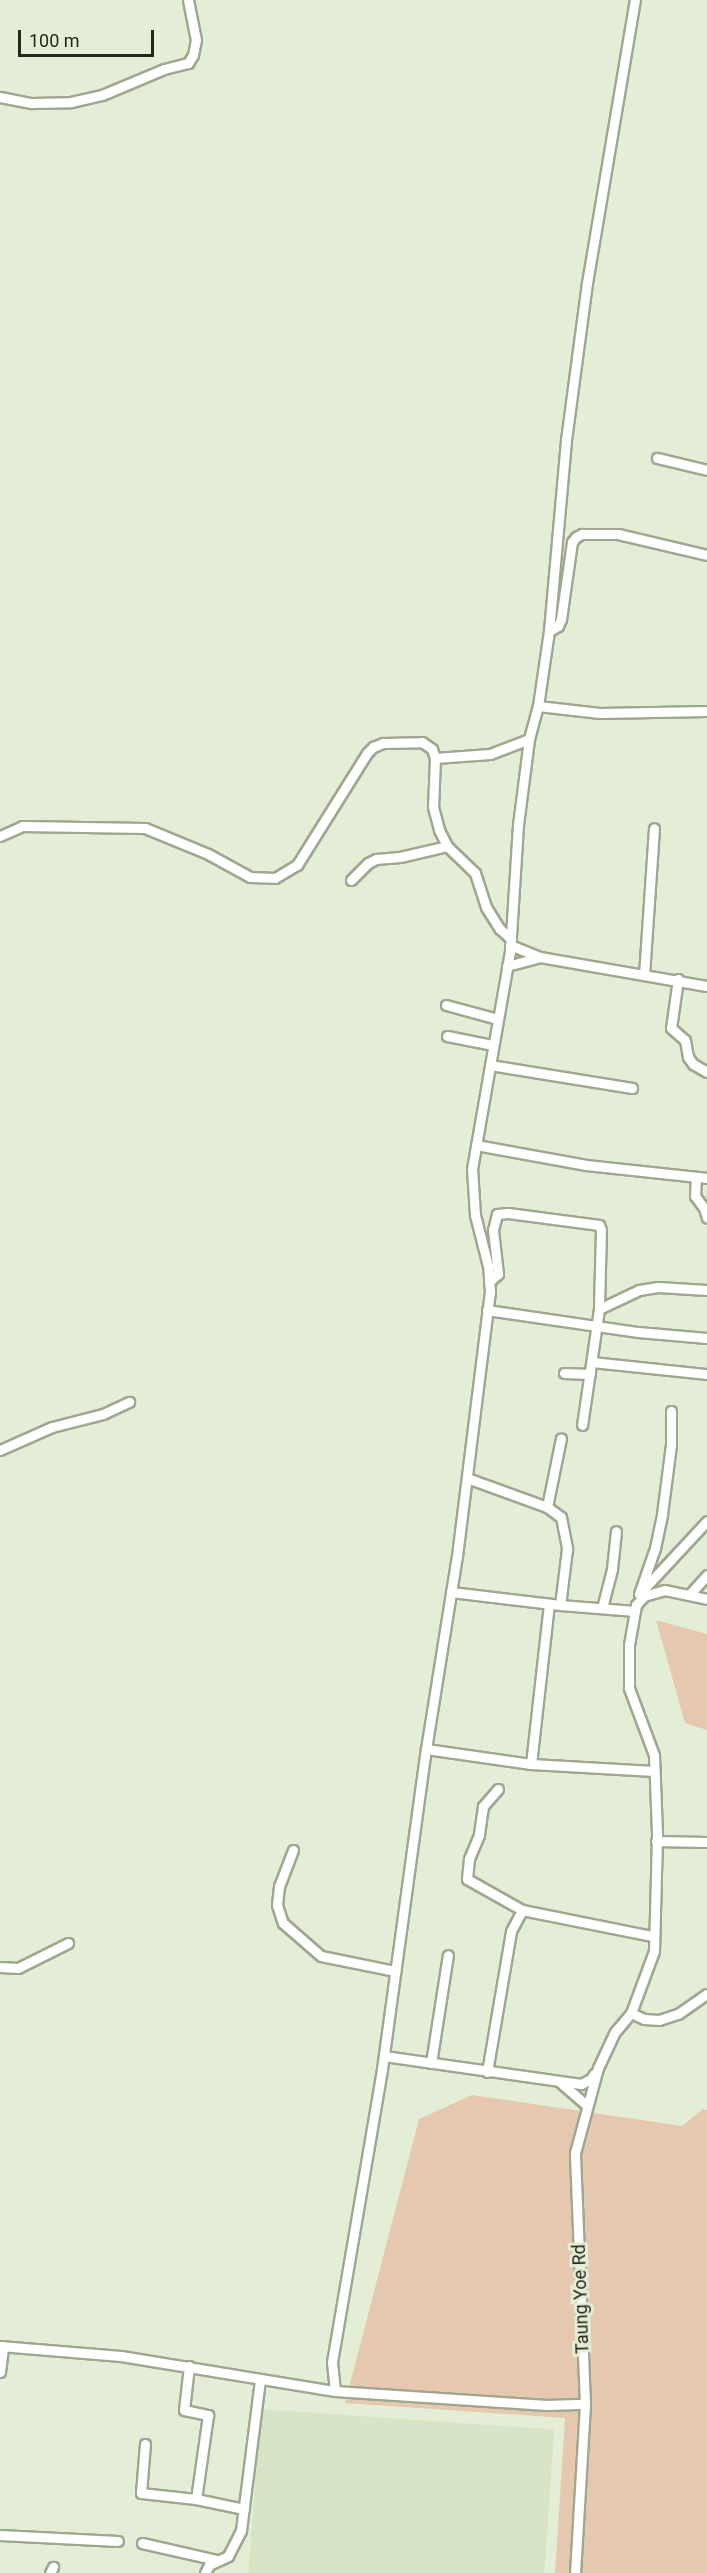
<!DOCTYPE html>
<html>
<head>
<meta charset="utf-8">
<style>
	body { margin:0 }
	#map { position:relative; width:707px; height:2573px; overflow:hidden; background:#e4eed6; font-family:Roboto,sans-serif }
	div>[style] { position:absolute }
	.built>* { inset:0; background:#d7e4c6; transform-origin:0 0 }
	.green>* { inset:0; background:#e6c8b0 }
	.roads { filter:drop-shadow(2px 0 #9ea790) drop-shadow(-2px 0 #9ea790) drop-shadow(0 2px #9ea790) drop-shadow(0 -2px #9ea790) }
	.minor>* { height:9px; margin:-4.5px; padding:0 4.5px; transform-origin:4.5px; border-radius:4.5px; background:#fff }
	span { translate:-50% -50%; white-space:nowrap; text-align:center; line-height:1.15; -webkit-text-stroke:6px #e4eed6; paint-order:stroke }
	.street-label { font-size:18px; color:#23271e }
	.scale { position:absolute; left:18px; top:30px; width:136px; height:27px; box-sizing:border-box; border:3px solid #23271e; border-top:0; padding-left:8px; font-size:18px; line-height:21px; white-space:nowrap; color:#23271e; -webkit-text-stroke:4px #e4eed6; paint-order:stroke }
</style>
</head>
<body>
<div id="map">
	<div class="built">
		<i style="left:260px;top:2409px;width:295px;height:164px;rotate:4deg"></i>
	</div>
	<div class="green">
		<i style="clip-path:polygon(656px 1620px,707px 1634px,707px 1730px,685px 1723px)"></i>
		<i style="clip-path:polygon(472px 2095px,682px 2126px,703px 2109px,707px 2110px,707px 2573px,555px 2573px,565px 2418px,345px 2403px,419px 2119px)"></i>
	</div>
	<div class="roads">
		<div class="minor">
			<i style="left:0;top:97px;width:33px;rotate:11deg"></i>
			<i style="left:32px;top:103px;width:39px;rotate:-1deg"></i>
			<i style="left:71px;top:102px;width:32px;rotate:-13deg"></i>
			<i style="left:102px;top:95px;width:67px;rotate:-22.8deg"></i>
			<i style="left:164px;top:69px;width:25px;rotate:-14deg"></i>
			<i style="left:188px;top:63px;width:9px;rotate:-58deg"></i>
			<i style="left:193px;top:55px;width:15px;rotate:-79deg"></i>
			<i style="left:196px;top:40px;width:41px;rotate:-101.3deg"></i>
			<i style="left:657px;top:458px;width:51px;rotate:13.5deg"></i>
			<i style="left:549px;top:631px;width:10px;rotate:-29deg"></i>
			<i style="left:558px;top:626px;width:8px;rotate:-67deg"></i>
			<i style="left:561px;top:619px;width:78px;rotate:-81.9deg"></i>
			<i style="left:572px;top:542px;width:6px;rotate:-51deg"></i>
			<i style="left:576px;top:537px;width:7px;rotate:-27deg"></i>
			<i style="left:582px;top:534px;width:36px"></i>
			<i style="left:618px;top:534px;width:91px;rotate:13.3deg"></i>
			<i style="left:538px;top:706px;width:62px;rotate:6.4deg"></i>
			<i style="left:600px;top:713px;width:107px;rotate:-1.1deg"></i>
			<i style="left:435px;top:758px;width:49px;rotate:92.3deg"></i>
			<i style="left:433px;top:807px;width:24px;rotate:75deg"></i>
			<i style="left:439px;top:830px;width:18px;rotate:63deg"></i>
			<i style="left:447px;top:846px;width:39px;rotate:44deg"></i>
			<i style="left:475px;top:873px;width:36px;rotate:72deg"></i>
			<i style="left:486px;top:907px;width:26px;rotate:58deg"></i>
			<i style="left:500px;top:929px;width:15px;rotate:42deg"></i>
			<i style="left:0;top:836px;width:24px;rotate:-24deg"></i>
			<i style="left:22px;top:826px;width:123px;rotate:0.9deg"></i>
			<i style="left:145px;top:828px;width:68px;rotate:22.4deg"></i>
			<i style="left:208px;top:854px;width:48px;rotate:28.7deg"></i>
			<i style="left:250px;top:877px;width:25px;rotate:2deg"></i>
			<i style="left:275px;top:878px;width:26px;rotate:-31deg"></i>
			<i style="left:297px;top:865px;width:132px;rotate:-58deg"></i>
			<i style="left:367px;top:753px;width:8px;rotate:-45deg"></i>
			<i style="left:373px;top:747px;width:11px;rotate:-22deg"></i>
			<i style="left:383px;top:743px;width:39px;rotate:-1deg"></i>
			<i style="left:422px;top:742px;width:12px;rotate:35deg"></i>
			<i style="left:432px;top:749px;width:9px;rotate:72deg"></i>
			<i style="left:435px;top:758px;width:55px;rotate:-4.2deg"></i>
			<i style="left:490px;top:754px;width:42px;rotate:-21deg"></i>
			<i style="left:351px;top:880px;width:24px;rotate:-45deg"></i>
			<i style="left:368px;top:863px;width:9px;rotate:-27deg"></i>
			<i style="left:376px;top:859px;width:24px;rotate:-5deg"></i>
			<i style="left:400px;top:857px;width:48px;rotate:-13.2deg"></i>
			<i style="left:510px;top:945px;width:32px;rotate:22deg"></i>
			<i style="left:540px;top:957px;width:169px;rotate:9.9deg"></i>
			<i style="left:507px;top:966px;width:34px;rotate:-15deg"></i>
			<i style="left:644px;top:975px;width:147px;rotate:-86.1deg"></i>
			<i style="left:678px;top:979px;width:49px;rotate:98.1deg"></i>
			<i style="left:671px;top:1028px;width:18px;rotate:41deg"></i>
			<i style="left:685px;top:1040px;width:17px;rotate:80deg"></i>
			<i style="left:688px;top:1057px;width:9px;rotate:54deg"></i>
			<i style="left:693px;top:1064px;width:16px;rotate:30deg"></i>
			<i style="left:446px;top:1005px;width:54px;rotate:15.1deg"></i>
			<i style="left:447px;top:1036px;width:47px;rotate:11.1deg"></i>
			<i style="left:490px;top:1065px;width:144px;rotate:9.2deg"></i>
			<i style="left:476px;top:1145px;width:112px;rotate:10.3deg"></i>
			<i style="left:586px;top:1165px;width:122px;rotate:6.1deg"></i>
			<i style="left:696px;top:1177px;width:19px;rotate:93deg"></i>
			<i style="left:695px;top:1196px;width:15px;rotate:53deg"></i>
			<i style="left:704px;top:1208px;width:10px;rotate:73deg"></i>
			<i style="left:489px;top:1282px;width:12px;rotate:-42deg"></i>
			<i style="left:498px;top:1274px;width:44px;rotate:-96.5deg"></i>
			<i style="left:493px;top:1230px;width:16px;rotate:-76deg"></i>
			<i style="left:497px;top:1214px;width:11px;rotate:-5deg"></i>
			<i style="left:508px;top:1213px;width:92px;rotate:7.5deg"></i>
			<i style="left:599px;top:1225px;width:5px;rotate:68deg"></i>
			<i style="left:601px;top:1230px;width:79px;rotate:91.5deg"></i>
			<i style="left:599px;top:1309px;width:117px;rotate:98.3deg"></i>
			<i style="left:599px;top:1309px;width:44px;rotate:-25.4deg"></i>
			<i style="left:639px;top:1290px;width:19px;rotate:-9deg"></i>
			<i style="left:658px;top:1287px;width:49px;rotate:3.5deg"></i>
			<i style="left:487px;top:1310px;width:153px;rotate:8.3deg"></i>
			<i style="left:638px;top:1332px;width:69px;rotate:5deg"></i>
			<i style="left:592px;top:1362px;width:116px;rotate:6deg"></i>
			<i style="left:564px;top:1373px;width:26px;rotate:2deg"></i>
			<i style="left:0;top:1450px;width:57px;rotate:-23.9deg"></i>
			<i style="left:52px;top:1427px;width:53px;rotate:-14.3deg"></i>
			<i style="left:103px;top:1414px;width:29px;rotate:-25deg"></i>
			<i style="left:467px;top:1478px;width:85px;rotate:19.9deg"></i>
			<i style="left:547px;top:1507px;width:17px;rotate:36deg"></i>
			<i style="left:561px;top:1517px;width:33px;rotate:79deg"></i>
			<i style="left:567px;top:1549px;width:56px;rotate:97.1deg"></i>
			<i style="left:547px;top:1507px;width:70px;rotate:-78.5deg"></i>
			<i style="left:451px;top:1592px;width:110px;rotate:6.8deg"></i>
			<i style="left:560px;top:1605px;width:75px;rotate:4.6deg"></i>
			<i style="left:641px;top:1592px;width:97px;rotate:-47.1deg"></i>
			<i style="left:639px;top:1594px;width:49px;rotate:-70.8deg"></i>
			<i style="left:655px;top:1548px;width:35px;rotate:-78deg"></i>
			<i style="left:662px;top:1514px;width:70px;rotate:-82.6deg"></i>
			<i style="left:671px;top:1445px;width:34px;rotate:-90deg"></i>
			<i style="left:689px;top:1595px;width:27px;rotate:-48deg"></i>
			<i style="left:602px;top:1608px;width:40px;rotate:-75.6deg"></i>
			<i style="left:612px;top:1569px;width:38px;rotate:-84deg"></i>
			<i style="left:426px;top:1749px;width:106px;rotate:8.1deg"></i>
			<i style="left:531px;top:1764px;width:123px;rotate:3.3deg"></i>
			<i style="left:531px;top:1764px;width:161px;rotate:-83.6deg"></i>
			<i style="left:498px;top:1789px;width:23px;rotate:131deg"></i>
			<i style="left:483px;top:1806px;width:29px;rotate:98deg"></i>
			<i style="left:479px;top:1835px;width:26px;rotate:113deg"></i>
			<i style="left:469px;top:1859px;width:20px;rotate:96deg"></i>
			<i style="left:467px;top:1879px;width:63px;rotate:29.4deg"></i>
			<i style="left:522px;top:1910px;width:133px;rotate:11.3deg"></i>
			<i style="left:656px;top:1841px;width:51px;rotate:1.1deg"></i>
			<i style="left:293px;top:1850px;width:39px;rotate:111deg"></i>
			<i style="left:279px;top:1886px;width:19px;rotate:96deg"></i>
			<i style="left:277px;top:1905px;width:19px;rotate:72deg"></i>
			<i style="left:283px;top:1923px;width:50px;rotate:41deg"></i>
			<i style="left:321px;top:1956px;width:76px;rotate:11.5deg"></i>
			<i style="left:0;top:1967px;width:18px;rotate:3deg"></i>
			<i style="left:18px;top:1968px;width:56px;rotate:-26.6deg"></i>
			<i style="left:631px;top:2013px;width:14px;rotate:25deg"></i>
			<i style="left:644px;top:2019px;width:15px;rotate:4deg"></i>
			<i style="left:659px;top:2020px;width:20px;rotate:-18deg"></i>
			<i style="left:678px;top:2014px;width:35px;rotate:-35deg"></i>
			<i style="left:384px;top:2056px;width:199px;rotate:8.1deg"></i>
			<i style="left:581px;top:2084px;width:11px;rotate:-27deg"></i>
			<i style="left:591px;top:2079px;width:6px;rotate:-59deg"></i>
			<i style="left:431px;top:2063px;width:109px;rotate:-81.1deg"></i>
			<i style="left:487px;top:2072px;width:143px;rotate:-80.3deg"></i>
			<i style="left:511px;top:1931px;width:24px;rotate:-62deg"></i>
			<i style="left:561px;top:2083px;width:33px;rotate:41deg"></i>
			<i style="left:0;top:2346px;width:121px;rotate:4.7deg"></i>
			<i style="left:121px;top:2356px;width:217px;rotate:9.3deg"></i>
			<i style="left:335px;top:2391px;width:212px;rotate:3.8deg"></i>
			<i style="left:547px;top:2405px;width:38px;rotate:-2deg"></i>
			<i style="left:189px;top:2366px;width:44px;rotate:96.5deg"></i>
			<i style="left:184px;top:2410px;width:25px;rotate:12deg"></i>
			<i style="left:208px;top:2415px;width:85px;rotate:98.1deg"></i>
			<i style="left:196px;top:2499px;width:49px;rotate:11.8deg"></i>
			<i style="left:0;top:2372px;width:26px;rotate:-83deg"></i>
			<i style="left:335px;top:2391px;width:29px;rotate:-96deg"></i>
			<i style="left:332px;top:2362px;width:297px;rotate:-80.3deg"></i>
			<i style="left:382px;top:2069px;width:323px;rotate:-82.2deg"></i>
			<i style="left:426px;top:1749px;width:195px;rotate:-80.9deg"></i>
			<i style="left:457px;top:1556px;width:266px;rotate:-82.9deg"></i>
			<i style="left:490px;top:1292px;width:26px;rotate:-94deg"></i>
			<i style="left:488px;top:1266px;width:53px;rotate:-104.3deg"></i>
			<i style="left:475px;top:1215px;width:46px;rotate:-93.7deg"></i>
			<i style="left:472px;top:1169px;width:220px;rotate:-80.1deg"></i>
			<i style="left:510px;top:952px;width:127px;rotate:-86.4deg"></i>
			<i style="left:518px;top:825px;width:87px;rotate:-82.7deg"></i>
			<i style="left:529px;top:739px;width:34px;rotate:-75deg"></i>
			<i style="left:538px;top:706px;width:76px;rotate:-81.7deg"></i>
			<i style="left:549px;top:631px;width:192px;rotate:-84.9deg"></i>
			<i style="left:566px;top:440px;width:158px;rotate:-82.4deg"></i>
			<i style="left:587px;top:283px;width:287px;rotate:-80.4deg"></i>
			<i style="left:145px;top:2444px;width:49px;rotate:94.7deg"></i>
			<i style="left:141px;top:2493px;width:55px;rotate:6.2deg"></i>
			<i style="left:0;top:2535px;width:118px;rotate:2.9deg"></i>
			<i style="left:142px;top:2543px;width:76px;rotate:12.9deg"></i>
			<i style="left:50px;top:2573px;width:7px;rotate:-63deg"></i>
			<i style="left:205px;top:2573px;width:9px;rotate:-63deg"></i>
			<i style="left:209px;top:2565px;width:21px;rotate:-25deg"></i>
			<i style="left:228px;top:2556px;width:29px;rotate:-63deg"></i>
			<i style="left:241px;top:2530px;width:152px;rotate:-82.8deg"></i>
			<i style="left:575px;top:2573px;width:169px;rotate:-86.6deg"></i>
			<i style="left:585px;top:2404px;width:251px;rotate:-92.3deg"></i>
			<i style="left:575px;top:2153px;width:88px;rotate:-74.9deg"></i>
			<i style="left:598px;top:2068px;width:40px;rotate:-65deg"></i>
			<i style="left:615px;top:2032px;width:25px;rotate:-50deg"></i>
			<i style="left:631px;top:2013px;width:66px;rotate:-69.6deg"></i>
			<i style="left:654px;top:1951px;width:118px;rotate:-88.5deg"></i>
			<i style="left:657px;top:1833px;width:78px;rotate:-92.2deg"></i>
			<i style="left:654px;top:1755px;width:72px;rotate:-110.5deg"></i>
			<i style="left:629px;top:1688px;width:43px;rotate:-90deg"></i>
			<i style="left:629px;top:1645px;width:41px;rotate:-80.1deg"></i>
			<i style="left:636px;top:1605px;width:12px;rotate:-48deg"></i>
			<i style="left:644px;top:1596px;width:22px;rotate:-16deg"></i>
			<i style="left:665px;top:1590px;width:43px;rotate:12.1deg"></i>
		</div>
	</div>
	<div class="street-label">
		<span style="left:581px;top:2299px;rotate:-92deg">Taung Yoe Rd</span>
	</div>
	<div class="scale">100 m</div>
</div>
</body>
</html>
